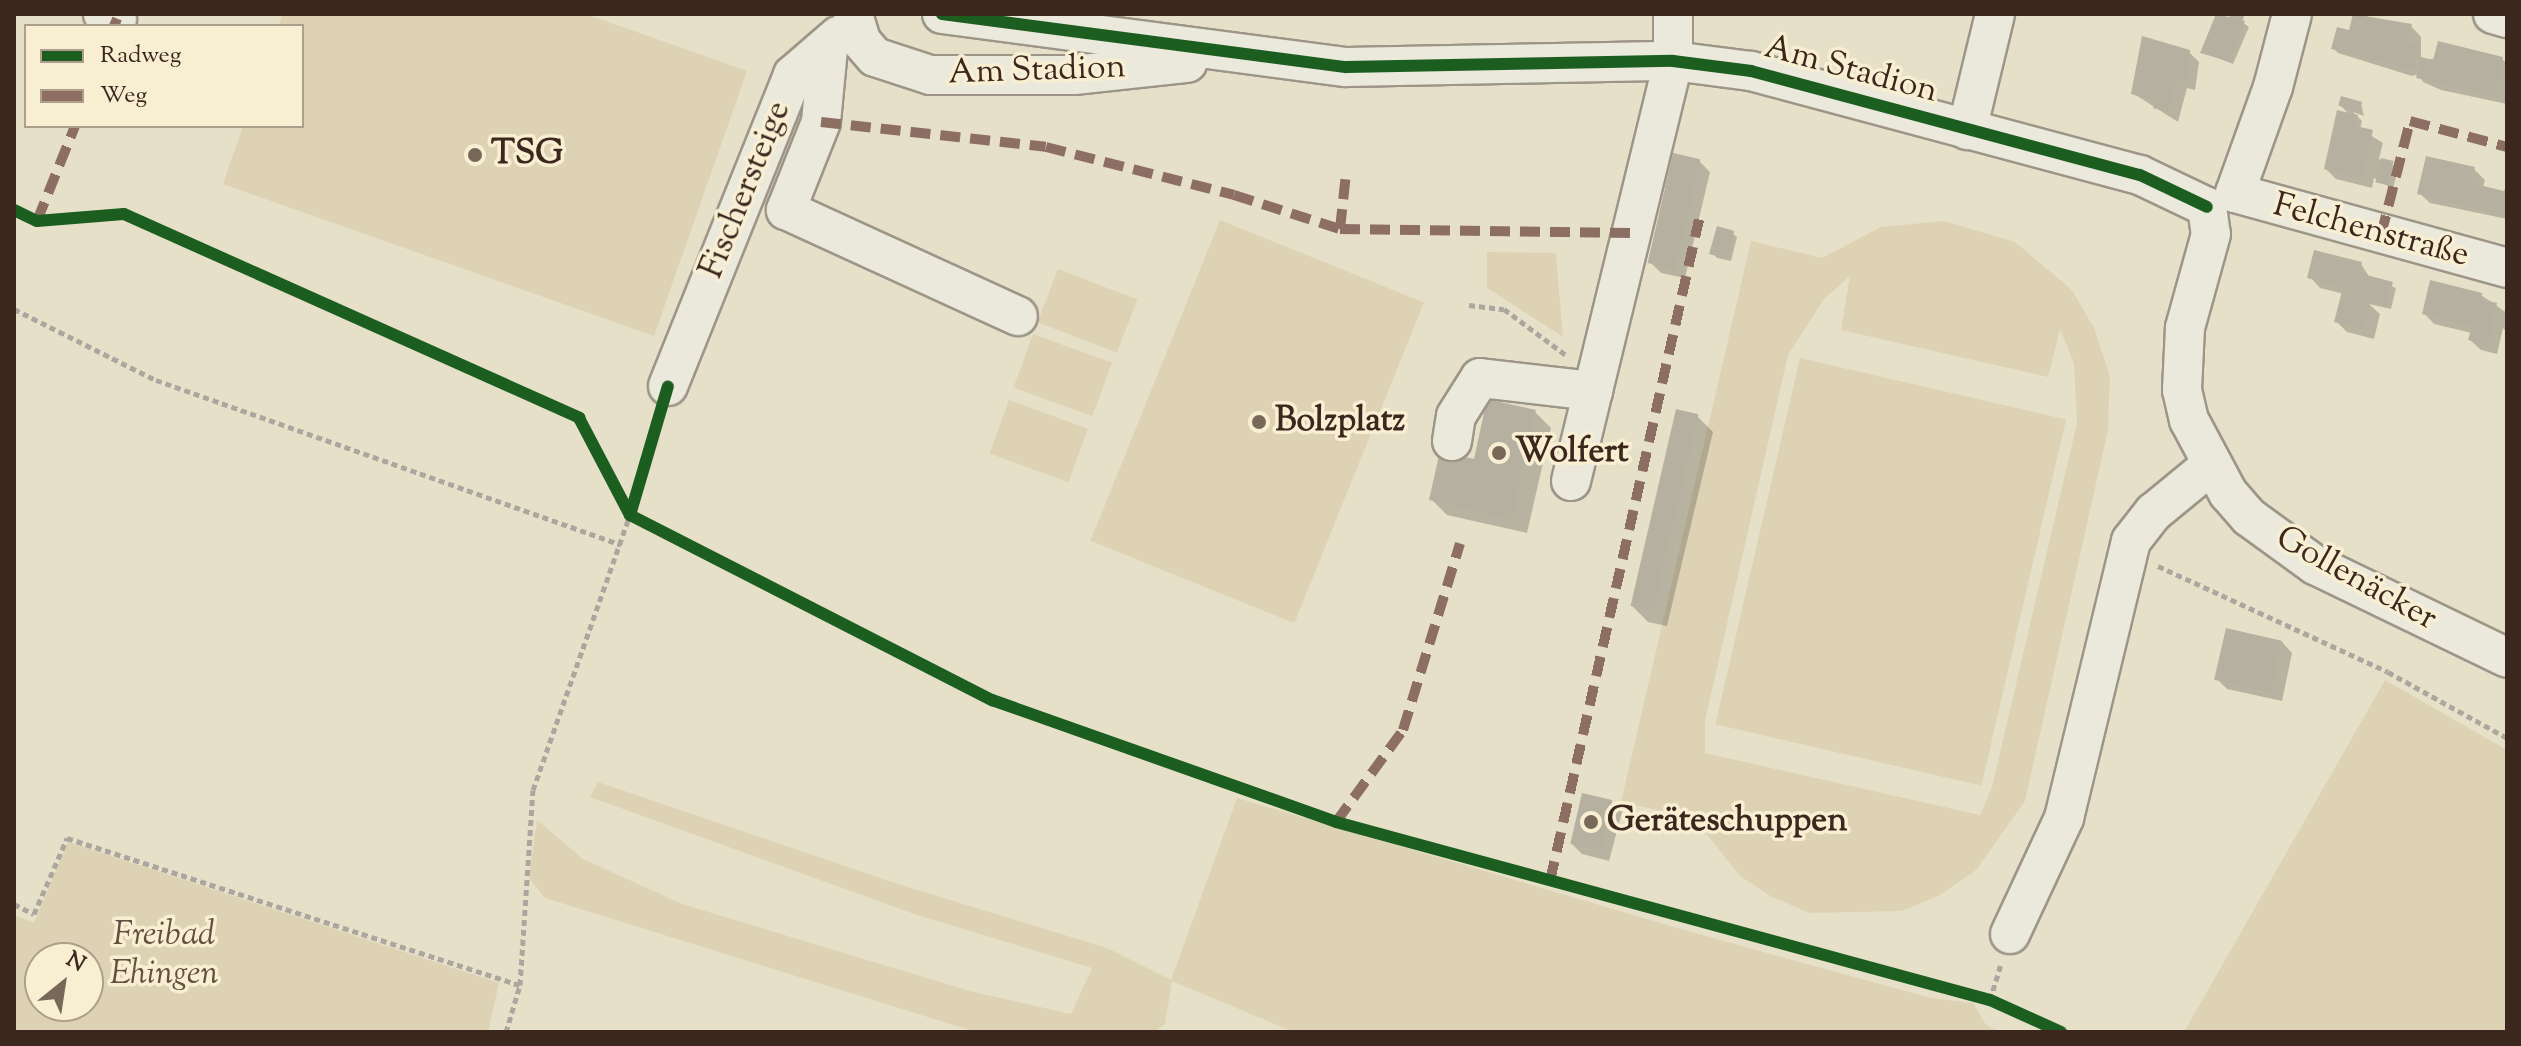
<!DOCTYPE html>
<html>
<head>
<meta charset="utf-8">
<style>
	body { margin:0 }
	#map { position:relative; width:2521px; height:1046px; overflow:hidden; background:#e7e0c9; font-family:"Sorts Mill Goudy",serif }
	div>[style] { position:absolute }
	.green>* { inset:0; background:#ddd2b3; transform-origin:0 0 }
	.shadow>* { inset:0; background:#0003 }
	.building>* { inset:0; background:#b6b0a0; transform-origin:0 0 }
	.path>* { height:5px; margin-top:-2.5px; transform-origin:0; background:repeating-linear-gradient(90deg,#aca79e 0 6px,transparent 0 10px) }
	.roads { filter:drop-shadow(2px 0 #9c9588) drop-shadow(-2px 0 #9c9588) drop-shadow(0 2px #9c9588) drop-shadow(0 -2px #9c9588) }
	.minor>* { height:38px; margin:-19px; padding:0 19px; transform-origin:19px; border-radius:19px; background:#ebe8dc }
	.quiet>* { height:10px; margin-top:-5px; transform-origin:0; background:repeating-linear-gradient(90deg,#8d6e63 0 20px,transparent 0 30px) }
	.cycleway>* { height:12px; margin:-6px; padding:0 6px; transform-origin:6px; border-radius:6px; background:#1b5e20 }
	.dots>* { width:22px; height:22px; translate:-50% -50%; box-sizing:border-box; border:4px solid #f8efd3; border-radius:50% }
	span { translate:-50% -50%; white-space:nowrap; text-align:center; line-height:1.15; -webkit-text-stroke:7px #f8efd3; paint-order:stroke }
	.street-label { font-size:34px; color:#3c271f }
	.poi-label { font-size:34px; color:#3c271f; font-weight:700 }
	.left { translate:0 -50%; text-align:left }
	.park-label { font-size:34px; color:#624f40; font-style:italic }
	.frame { position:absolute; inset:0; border:16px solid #3c271f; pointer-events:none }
	.legend { position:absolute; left:24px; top:24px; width:280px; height:104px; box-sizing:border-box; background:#f8efd3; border:2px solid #ad9f8b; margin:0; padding:10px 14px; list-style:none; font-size:24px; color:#3c271f }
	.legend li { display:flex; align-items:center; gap:16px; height:40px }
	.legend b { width:40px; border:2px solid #ad9f8b }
	.north { position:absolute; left:24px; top:942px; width:80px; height:80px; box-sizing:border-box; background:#f8efd3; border:2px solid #ad9f8b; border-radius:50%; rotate:30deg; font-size:22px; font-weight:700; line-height:32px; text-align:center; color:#3c271f }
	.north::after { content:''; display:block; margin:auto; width:28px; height:36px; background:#78685a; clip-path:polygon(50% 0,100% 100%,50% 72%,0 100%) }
</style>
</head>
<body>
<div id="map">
	<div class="green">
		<i style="clip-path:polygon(283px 14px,586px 14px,747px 71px,654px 336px,223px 184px,243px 126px,302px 126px,302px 26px,278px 26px)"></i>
		<i style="left:1220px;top:220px;width:220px;height:346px;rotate:22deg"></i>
		<i style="clip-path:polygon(evenodd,1944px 221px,2015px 242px,2072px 290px,2094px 328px,2110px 376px,2108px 430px,2025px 801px,1976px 870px,1940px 895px,1902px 911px,1810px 913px,1772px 897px,1740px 876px,1694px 818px,1621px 802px,1751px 241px,1822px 258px,1881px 227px,1944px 221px,1850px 276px,1841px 330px,2048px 377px,2060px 329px,2074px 363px,2077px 423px,1992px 787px,1980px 815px,1705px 753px,1705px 721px,1788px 355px,1824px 299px,1850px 276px)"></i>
		<i style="clip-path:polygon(1487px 252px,1556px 253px,1563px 337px,1487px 288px)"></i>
		<i style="left:1058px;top:269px;width:85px;height:57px;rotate:21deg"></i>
		<i style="left:1033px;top:334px;width:84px;height:57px;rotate:20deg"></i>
		<i style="left:1800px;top:358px;width:273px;height:376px;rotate:13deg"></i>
		<i style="left:1009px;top:400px;width:84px;height:57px;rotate:20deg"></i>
		<i style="clip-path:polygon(2385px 680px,2507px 750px,2507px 1032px,2184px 1032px)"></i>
		<i style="clip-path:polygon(598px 782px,898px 884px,1107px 948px,1171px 980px,1237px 798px,1691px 932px,1931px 998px,1973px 1003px,1986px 1025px,2000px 1032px,1294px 1032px,1172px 981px,1165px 1024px,1154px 1032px,976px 1032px,545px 898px,529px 878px,537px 820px,583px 859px,682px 904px,970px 991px,1071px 1014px,1092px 968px,914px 914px,590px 797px)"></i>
		<i style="clip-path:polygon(evenodd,68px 842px,499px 983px,488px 1032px,14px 1032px,14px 915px,34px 923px,68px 842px,40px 958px,88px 958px,88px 1006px,40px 1006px,40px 958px)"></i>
	</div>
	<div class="shadow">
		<i style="clip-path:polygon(2227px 14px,2245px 14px,2242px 22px,2249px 27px,2233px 64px,2202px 52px,2232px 19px)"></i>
		<i style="clip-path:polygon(2355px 14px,2411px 26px,2421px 37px,2421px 59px,2502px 59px,2507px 63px,2507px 104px,2441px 90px,2423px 82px,2419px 74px,2412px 76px,2338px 53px,2334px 49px,2350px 32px)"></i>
		<i style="clip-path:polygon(2189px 52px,2199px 62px,2195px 90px,2187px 88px,2178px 122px,2134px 94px)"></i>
		<i style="clip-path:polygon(2361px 104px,2364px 116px,2353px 112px,2362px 121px,2360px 129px,2383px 143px,2379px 159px,2398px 168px,2393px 189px,2374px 178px,2372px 188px,2336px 179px,2326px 169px,2350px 115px,2340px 105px)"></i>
		<i style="clip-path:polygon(1699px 161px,1710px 172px,1685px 278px,1661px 273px,1650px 262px)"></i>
		<i style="clip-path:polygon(2474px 169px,2485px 180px,2483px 188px,2503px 193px,2507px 188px,2507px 219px,2430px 203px,2419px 193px)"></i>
		<i style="clip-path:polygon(1732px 233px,1737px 237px,1731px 261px,1717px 258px,1712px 253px)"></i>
		<i style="clip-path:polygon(2361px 264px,2370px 278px,2396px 288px,2391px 309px,2369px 304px,2380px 314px,2374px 339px,2347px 332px,2337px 322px,2344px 294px,2320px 288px,2310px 277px)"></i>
		<i style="clip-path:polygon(2481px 295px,2507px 313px,2507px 332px,2503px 328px,2497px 354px,2481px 350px,2470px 340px,2472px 333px,2434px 324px,2424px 313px)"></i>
		<i style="clip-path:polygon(1535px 412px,1551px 428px,1527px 533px,1447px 515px,1431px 499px)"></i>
		<i style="clip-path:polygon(1697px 416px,1713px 432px,1667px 626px,1648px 622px,1632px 606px)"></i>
		<i style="clip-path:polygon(2282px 642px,2292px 653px,2282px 701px,2227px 689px,2217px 679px)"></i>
		<i style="clip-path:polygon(1611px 802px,1622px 812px,1609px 861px,1582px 854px,1572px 844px)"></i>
	</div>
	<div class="building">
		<i style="clip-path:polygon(2216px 14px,2245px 21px,2228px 61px,2200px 53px)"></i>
		<i style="clip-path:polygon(2353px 14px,2412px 24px,2407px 44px,2418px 47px,2413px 70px,2331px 49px,2337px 27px,2349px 30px)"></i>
		<i style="clip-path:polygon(2142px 36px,2190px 50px,2185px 81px,2177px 79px,2168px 112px,2153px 108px,2155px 101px,2131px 94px)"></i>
		<i style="clip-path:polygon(2438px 41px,2503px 57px,2494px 97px,2416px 78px,2421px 57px,2433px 60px)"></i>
		<i style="left:2341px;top:96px;width:22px;height:10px;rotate:16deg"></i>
		<i style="clip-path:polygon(2337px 110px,2358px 115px,2356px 126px,2373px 130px,2362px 178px,2324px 169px)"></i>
		<i style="left:1673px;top:153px;width:28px;height:113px;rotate:13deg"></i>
		<i style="clip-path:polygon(2426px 156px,2475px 167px,2471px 183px,2504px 191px,2507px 184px,2507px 216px,2417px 194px)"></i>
		<i style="left:2381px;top:158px;width:13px;height:25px;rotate:13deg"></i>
		<i style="left:1717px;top:226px;width:18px;height:29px;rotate:16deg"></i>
		<i style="clip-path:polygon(2314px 250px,2362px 262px,2359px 273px,2393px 282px,2386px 306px,2370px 302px,2364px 330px,2334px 322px,2343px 287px,2307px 278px)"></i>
		<i style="clip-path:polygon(2430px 280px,2482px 293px,2481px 299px,2497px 303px,2487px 345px,2468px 340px,2472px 326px,2422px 314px)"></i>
		<i style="clip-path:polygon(1487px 399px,1536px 410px,1512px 519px,1429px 500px,1440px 451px,1474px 459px)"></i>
		<i style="left:1676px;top:409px;width:23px;height:202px;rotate:13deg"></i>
		<i style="left:2226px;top:628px;width:58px;height:53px;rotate:13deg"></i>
		<i style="left:1582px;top:793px;width:31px;height:52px;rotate:13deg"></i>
	</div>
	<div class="path">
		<i style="left:1469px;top:305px;width:35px;rotate:7deg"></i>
		<i style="left:1504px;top:309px;width:77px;rotate:36.6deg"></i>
		<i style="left:14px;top:309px;width:159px;rotate:26.6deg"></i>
		<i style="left:156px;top:380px;width:493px;rotate:19.5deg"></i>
		<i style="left:2158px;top:566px;width:253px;rotate:24.7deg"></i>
		<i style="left:2388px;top:672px;width:136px;rotate:29deg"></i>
		<i style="left:14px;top:904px;width:22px;rotate:27deg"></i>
		<i style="left:34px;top:914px;width:83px;rotate:-66.5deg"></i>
		<i style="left:67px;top:838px;width:476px;rotate:18deg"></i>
		<i style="left:1990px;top:1000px;width:39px;rotate:-73deg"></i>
		<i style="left:506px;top:1032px;width:49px;rotate:-73.4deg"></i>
		<i style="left:520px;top:985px;width:195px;rotate:-86.2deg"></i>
		<i style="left:533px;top:790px;width:292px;rotate:-70.6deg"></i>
	</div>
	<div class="roads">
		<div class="minor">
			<i style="left:103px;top:14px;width:15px;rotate:20deg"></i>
			<i style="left:853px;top:14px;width:28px;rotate:73deg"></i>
			<i style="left:861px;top:41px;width:21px;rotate:49deg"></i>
			<i style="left:875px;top:57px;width:58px;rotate:18.1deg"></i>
			<i style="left:930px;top:75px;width:144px"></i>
			<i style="left:1074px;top:75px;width:114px;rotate:-6.1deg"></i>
			<i style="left:942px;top:14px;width:407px;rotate:7.5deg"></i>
			<i style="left:1346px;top:67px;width:327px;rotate:-1.1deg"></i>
			<i style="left:1673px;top:61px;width:79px;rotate:7.3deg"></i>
			<i style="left:1751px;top:71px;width:403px;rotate:15deg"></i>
			<i style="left:2140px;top:175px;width:74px;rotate:25.5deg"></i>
			<i style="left:2493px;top:14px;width:15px;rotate:16deg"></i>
			<i style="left:828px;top:49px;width:73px;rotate:95.5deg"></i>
			<i style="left:821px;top:122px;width:95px;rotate:111.7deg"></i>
			<i style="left:786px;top:210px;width:255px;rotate:24.6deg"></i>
			<i style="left:1967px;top:130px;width:119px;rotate:-76.4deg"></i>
			<i style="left:2235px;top:193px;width:282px;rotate:15.4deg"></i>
			<i style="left:2235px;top:193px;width:113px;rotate:-70.3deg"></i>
			<i style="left:2273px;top:87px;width:75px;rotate:-75.4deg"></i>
			<i style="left:2207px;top:207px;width:27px;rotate:82deg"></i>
			<i style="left:2211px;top:234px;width:98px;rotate:105.5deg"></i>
			<i style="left:2185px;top:328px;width:62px;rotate:92.8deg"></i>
			<i style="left:2182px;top:390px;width:31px;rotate:77deg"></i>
			<i style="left:2189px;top:420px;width:83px;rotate:61.9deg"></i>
			<i style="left:2228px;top:493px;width:32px;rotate:49deg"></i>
			<i style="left:2249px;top:517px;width:82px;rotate:36deg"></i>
			<i style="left:2315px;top:565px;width:213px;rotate:25.8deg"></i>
			<i style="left:668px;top:386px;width:335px;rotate:-68.1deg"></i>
			<i style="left:793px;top:75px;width:60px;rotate:-40.9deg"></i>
			<i style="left:1452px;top:441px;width:25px;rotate:-81deg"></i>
			<i style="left:1456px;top:416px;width:45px;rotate:-57.7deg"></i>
			<i style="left:1480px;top:378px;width:114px;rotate:6.6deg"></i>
			<i style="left:1571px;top:481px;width:432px;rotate:-76.3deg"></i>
			<i style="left:1673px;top:61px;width:47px;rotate:-90deg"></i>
			<i style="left:2010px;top:934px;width:128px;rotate:-65deg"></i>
			<i style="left:2064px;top:818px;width:285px;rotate:-76.4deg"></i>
			<i style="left:2131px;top:541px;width:37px;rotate:-52deg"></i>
			<i style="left:2154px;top:512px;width:72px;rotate:-39.4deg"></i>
		</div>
	</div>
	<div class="quiet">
		<i style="left:114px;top:26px;width:8px;rotate:-67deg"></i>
		<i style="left:821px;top:122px;width:226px;rotate:6.3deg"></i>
		<i style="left:1046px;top:147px;width:194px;rotate:14.3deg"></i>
		<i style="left:1234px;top:195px;width:111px;rotate:17.8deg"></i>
		<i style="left:1340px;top:229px;width:291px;rotate:0.8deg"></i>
		<i style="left:37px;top:221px;width:102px;rotate:-68.2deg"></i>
		<i style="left:1340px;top:229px;width:55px;rotate:-83.8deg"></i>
		<i style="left:2381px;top:235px;width:118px;rotate:-75.7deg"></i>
		<i style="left:2410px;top:121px;width:100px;rotate:15deg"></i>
		<i style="left:1336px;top:822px;width:114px;rotate:-53.9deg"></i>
		<i style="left:1403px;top:730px;width:195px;rotate:-73deg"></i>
		<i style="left:1550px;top:881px;width:678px;rotate:-77.3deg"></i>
	</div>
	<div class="cycleway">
		<i style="left:942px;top:14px;width:407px;rotate:7.5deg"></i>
		<i style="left:1346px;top:67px;width:327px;rotate:-1.1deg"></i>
		<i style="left:1673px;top:61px;width:79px;rotate:7.3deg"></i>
		<i style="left:1751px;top:71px;width:403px;rotate:15deg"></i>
		<i style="left:2140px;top:175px;width:74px;rotate:25.5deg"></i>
		<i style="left:14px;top:210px;width:25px;rotate:26deg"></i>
		<i style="left:37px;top:221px;width:87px;rotate:-4.6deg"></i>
		<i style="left:124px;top:214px;width:499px;rotate:24.1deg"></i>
		<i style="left:579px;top:418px;width:110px;rotate:62.3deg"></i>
		<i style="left:630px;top:515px;width:407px;rotate:27.1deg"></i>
		<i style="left:992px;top:700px;width:365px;rotate:19.5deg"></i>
		<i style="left:1336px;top:822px;width:678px;rotate:15.23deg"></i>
		<i style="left:1990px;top:1000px;width:78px;rotate:24.3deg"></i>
		<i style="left:630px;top:515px;width:134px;rotate:-73.6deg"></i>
	</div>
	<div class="dots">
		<i style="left:475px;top:155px;background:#78685a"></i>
		<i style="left:1259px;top:422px;background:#78685a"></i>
		<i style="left:1499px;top:453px;background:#78685a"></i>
		<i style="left:1591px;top:822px;background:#78685a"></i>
	</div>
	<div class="street-label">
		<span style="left:1851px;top:70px;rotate:15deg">Am Stadion</span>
		<span style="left:1037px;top:71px;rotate:-2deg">Am Stadion</span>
		<span style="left:746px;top:190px;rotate:-68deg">Fischersteige</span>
		<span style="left:2371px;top:231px;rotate:15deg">Felchenstraße</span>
		<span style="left:2356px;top:579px;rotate:29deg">Gollenäcker</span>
	</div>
	<div class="poi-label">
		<span class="left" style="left:491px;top:155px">TSG</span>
		<span class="left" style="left:1275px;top:422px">Bolzplatz</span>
		<span class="left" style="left:1515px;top:453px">Wolfert</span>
		<span class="left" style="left:1607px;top:822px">Geräteschuppen</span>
	</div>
	<div class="park-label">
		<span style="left:164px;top:955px">Freibad<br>Ehingen</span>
	</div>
	<div class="frame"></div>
	<ul class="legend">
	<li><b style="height:10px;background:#1b5e20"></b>Radweg</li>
	<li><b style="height:10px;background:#8d6e63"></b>Weg</li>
	</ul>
	<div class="north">N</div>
</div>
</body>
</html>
